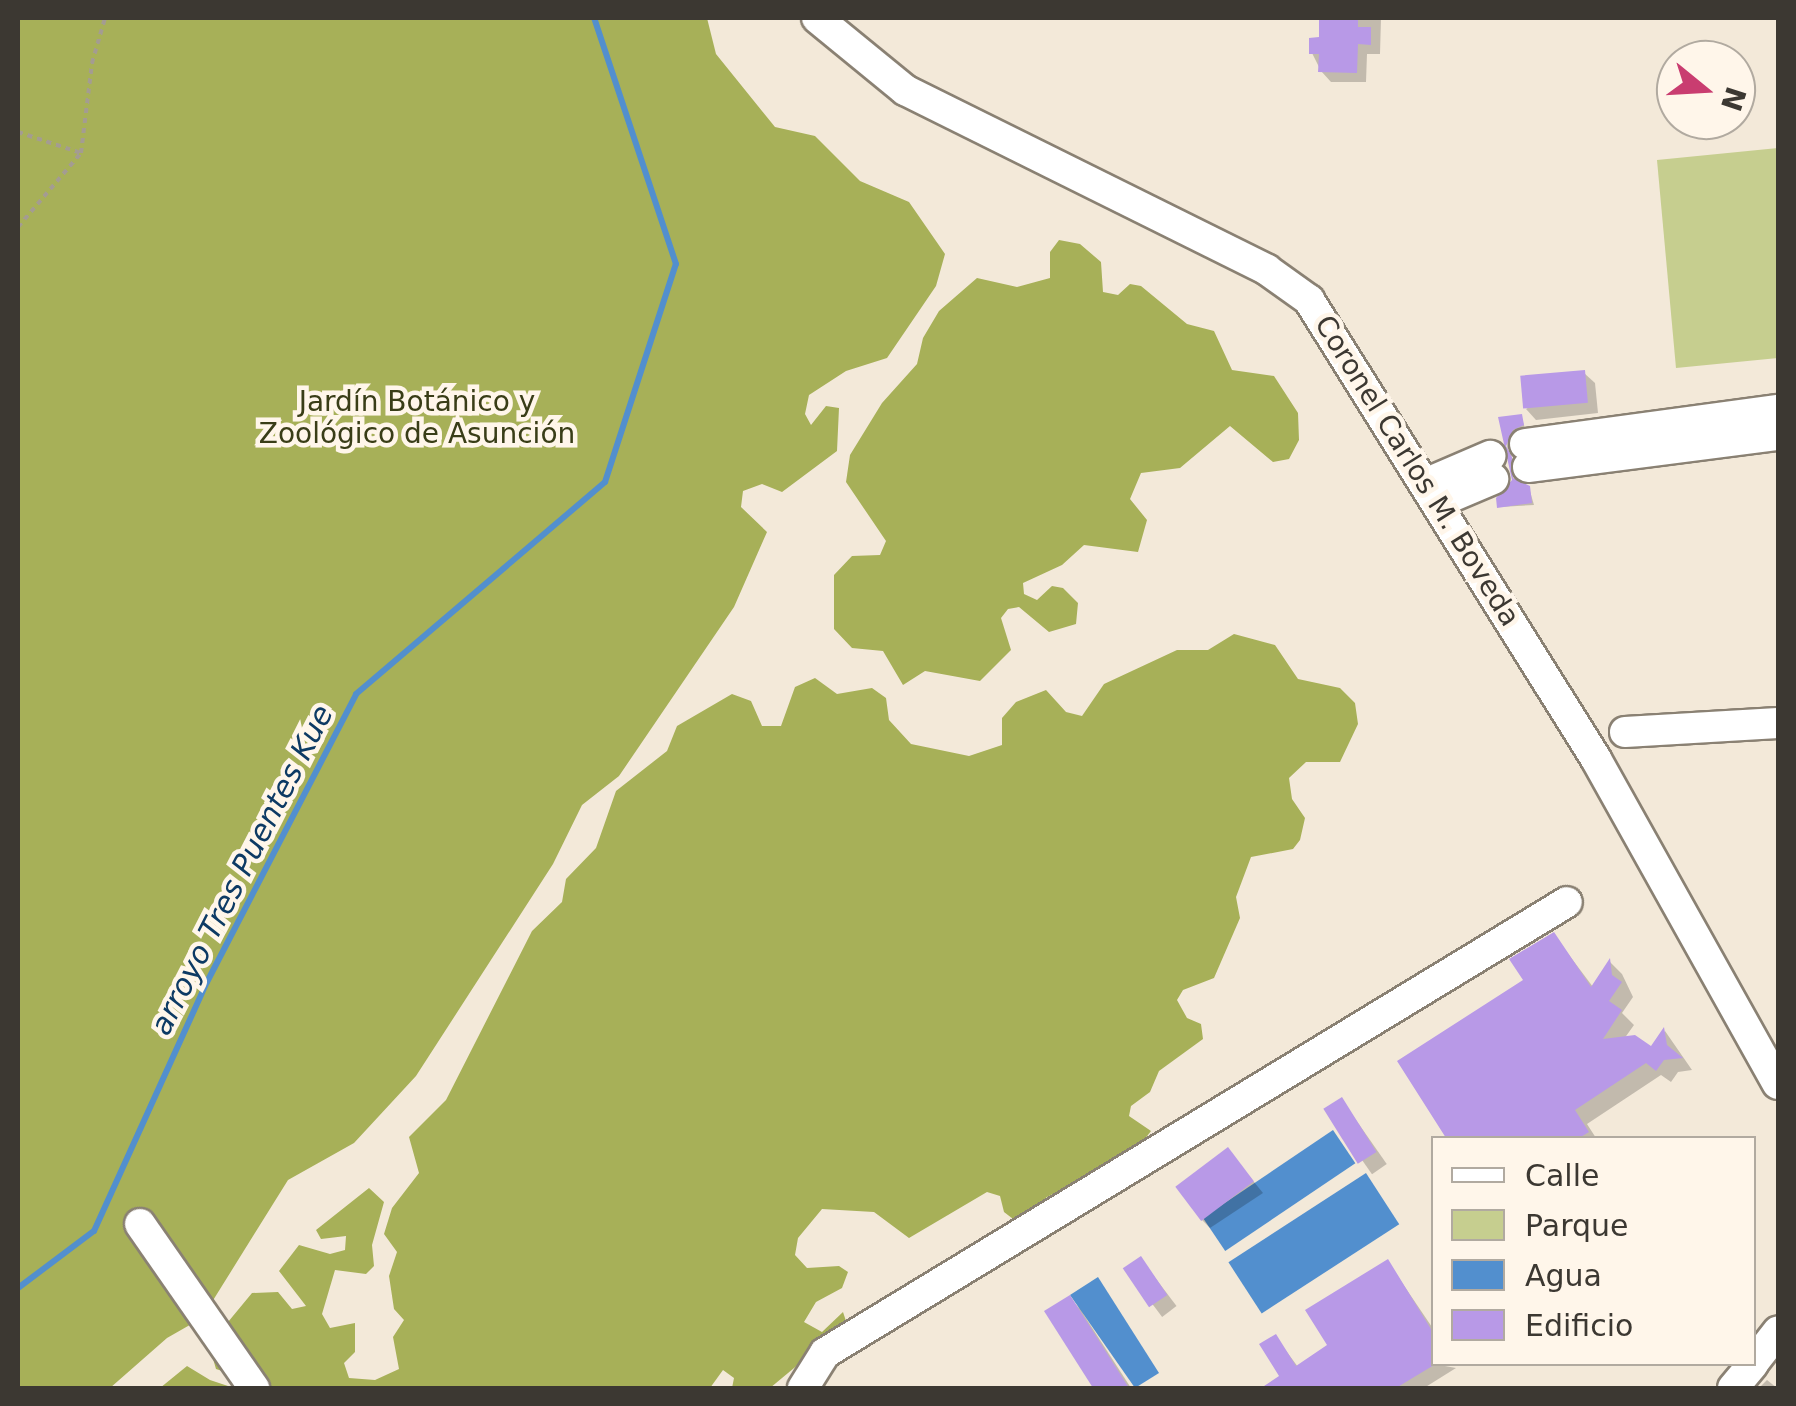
<!DOCTYPE html>
<html>
<head>
<meta charset="utf-8">
<style>
	body { margin:0 }
	#map { position:relative; width:1796px; height:1406px; overflow:hidden; background:#f3e9d9; font-family:"DejaVu Sans",sans-serif }
	div>[style] { position:absolute }
	.green>* { inset:0; background:#c6ce8f }
	.forest>* { inset:0; background:#a7b058 }
	.water>* { inset:0; background:#528fce; transform-origin:0 0 }
	.shadow>* { inset:0; background:#0003; transform-origin:0 0 }
	.stream>* { height:6px; margin:-3px; padding:0 3px; transform-origin:3px; border-radius:3px; background:#528fce }
	.building>* { inset:0; background:#b899e7; transform-origin:0 0 }
	.path>* { height:4px; margin-top:-2px; transform-origin:0; background:repeating-linear-gradient(90deg,#a49c91 0 5px,transparent 0 10px) }
	.roads { filter:drop-shadow(2px 0 #8a8173) drop-shadow(-2px 0 #8a8173) drop-shadow(0 2px #8a8173) drop-shadow(0 -2px #8a8173) }
	.minor>* { height:30px; margin:-15px; padding:0 15px; transform-origin:15px; border-radius:15px; background:#fff }
	span { translate:-50% -50%; white-space:nowrap; text-align:center; line-height:1.15; -webkit-text-stroke:9px #fff6ea; paint-order:stroke }
	.park-label { font-size:28px; color:#393d17 }
	.street-label { font-size:28px; color:#3c3832 }
	.water-label { font-size:30px; color:#0d3a64; font-style:italic }
	.frame { position:absolute; inset:0; border:20px solid #3c3832; pointer-events:none }
	.legend { position:absolute; left:1431px; top:1136px; width:325px; height:230px; box-sizing:border-box; background:#fff6ea; border:2px solid #b1aaa0; margin:0; padding:12px 18px; list-style:none; font-size:30px; color:#3c3832 }
	.legend li { display:flex; align-items:center; gap:20px; height:50px }
	.legend b { width:50px; border:2px solid #b1aaa0 }
	.north { position:absolute; left:1656px; top:40px; width:100px; height:100px; box-sizing:border-box; background:#fff6ea; border:2px solid #b1aaa0; border-radius:50%; rotate:108deg; font-size:28px; font-weight:700; line-height:40px; text-align:center; color:#3c3832 }
	.north::after { content:''; display:block; margin:auto; width:35px; height:45px; background:#c93d70; clip-path:polygon(50% 0,100% 100%,50% 72%,0 100%) }
</style>
</head>
<body>
<div id="map">
	<div class="green">
		<i style="clip-path:polygon(1778px 148px,1778px 358px,1676px 368px,1657px 160px)"></i>
	</div>
	<div class="forest">
		<i style="clip-path:polygon(18px 18px,707px 18px,716px 54px,775px 127px,815px 136px,860px 181px,909px 202px,945px 254px,936px 286px,887px 358px,846px 371px,809px 395px,805px 414px,811px 425px,826px 406px,839px 408px,837px 451px,782px 492px,762px 484px,743px 491px,741px 507px,767px 532px,734px 607px,619px 776px,582px 805px,553px 864px,416px 1076px,354px 1143px,288px 1180px,202px 1318px,167px 1338px,110px 1388px,18px 1388px)"></i>
		<i style="clip-path:polygon(1059px 240px,1080px 244px,1101px 262px,1103px 292px,1118px 295px,1130px 284px,1141px 286px,1187px 324px,1214px 331px,1232px 370px,1274px 376px,1298px 413px,1299px 440px,1289px 459px,1273px 462px,1230px 426px,1180px 468px,1141px 473px,1130px 499px,1147px 520px,1138px 552px,1084px 545px,1062px 565px,1023px 583px,1024px 594px,1037px 600px,1052px 586px,1063px 588px,1078px 603px,1076px 624px,1049px 632px,1019px 607px,1008px 609px,1001px 618px,1011px 650px,980px 681px,925px 671px,903px 685px,883px 651px,852px 648px,834px 629px,834px 575px,852px 556px,880px 555px,886px 541px,846px 482px,850px 455px,882px 403px,917px 364px,923px 338px,939px 311px,977px 278px,1017px 287px,1050px 278px,1050px 252px)"></i>
		<i style="clip-path:polygon(1234px 634px,1275px 645px,1298px 679px,1340px 688px,1355px 703px,1358px 724px,1340px 762px,1306px 762px,1289px 778px,1292px 799px,1305px 818px,1300px 840px,1293px 849px,1251px 857px,1236px 897px,1240px 918px,1214px 978px,1183px 990px,1177px 1000px,1187px 1018px,1201px 1024px,1203px 1039px,1159px 1071px,1150px 1092px,1131px 1106px,1129px 1116px,1151px 1131px,1134px 1153px,1047px 1197px,1017px 1222px,1004px 1212px,1000px 1196px,987px 1192px,909px 1238px,874px 1212px,822px 1209px,798px 1238px,795px 1255px,807px 1268px,839px 1266px,848px 1272px,842px 1288px,816px 1302px,804px 1322px,822px 1332px,843px 1312px,847px 1324px,770px 1388px,732px 1388px,734px 1378px,723px 1370px,710px 1388px,275px 1388px,216px 1369px,209px 1345px,252px 1293px,278px 1292px,292px 1309px,306px 1306px,279px 1271px,299px 1245px,330px 1254px,345px 1250px,346px 1236px,321px 1239px,316px 1230px,369px 1188px,384px 1202px,372px 1245px,374px 1266px,366px 1274px,335px 1270px,322px 1314px,330px 1328px,355px 1323px,355px 1352px,344px 1363px,349px 1378px,375px 1380px,399px 1369px,393px 1337px,404px 1320px,394px 1309px,389px 1276px,397px 1252px,384px 1234px,392px 1208px,419px 1173px,409px 1137px,446px 1100px,532px 931px,562px 902px,566px 879px,596px 848px,616px 791px,667px 751px,677px 726px,732px 694px,751px 701px,762px 726px,781px 726px,795px 687px,815px 678px,837px 694px,872px 688px,886px 698px,889px 720px,911px 744px,969px 756px,1002px 745px,1002px 718px,1016px 702px,1046px 690px,1066px 712px,1082px 716px,1104px 684px,1177px 650px,1208px 650px)"></i>
		<i style="clip-path:polygon(187px 1366px,210px 1380px,234px 1388px,160px 1388px)"></i>
	</div>
	<div class="water">
		<i style="left:1333px;top:1130px;width:40px;height:157px;rotate:56deg"></i>
		<i style="left:1366px;top:1173px;width:61px;height:164px;rotate:57deg"></i>
		<i style="clip-path:polygon(1098px 1277px,1159px 1373px,1135px 1388px,1070px 1295px)"></i>
	</div>
	<div class="shadow">
		<i style="clip-path:polygon(1322px 18px,1381px 18px,1380px 54px,1367px 54px,1366px 82px,1331px 82px,1321px 71px,1312px 53px,1321px 40px)"></i>
		<i style="clip-path:polygon(1584px 373px,1595px 383px,1598px 413px,1536px 420px,1526px 409px)"></i>
		<i style="clip-path:polygon(1521px 416px,1525px 428px,1515px 432px,1508px 449px,1513px 473px,1501px 420px)"></i>
		<i style="clip-path:polygon(1529px 488px,1534px 505px,1500px 507px)"></i>
		<i style="clip-path:polygon(1554px 935px,1593px 987px,1610px 962px,1622px 974px,1633px 997px,1622px 1013px,1634px 1025px,1624px 1039px,1652px 1049px,1665px 1031px,1692px 1070px,1678px 1072px,1671px 1082px,1661px 1075px,1587px 1124px,1596px 1138px,1449px 1138px,1401px 1062px,1527px 981px)"></i>
		<i style="left:1342px;top:1100px;width:78px;height:18px;rotate:55deg"></i>
		<i style="clip-path:polygon(1228px 1150px,1263px 1193px,1210px 1228px,1199px 1217px)"></i>
		<i style="left:1141px;top:1259px;width:59px;height:18px;rotate:53deg"></i>
		<i style="clip-path:polygon(1388px 1262px,1434px 1330px,1434px 1364px,1456px 1368px,1424px 1388px,1276px 1388px,1273px 1383px,1282px 1377px,1276px 1337px,1298px 1367px,1330px 1346px)"></i>
		<i style="clip-path:polygon(1069px 1298px,1080px 1309px,1131px 1388px,1096px 1388px,1047px 1312px)"></i>
		<i style="clip-path:polygon(1767px 1380px,1777px 1388px,1759px 1388px)"></i>
	</div>
	<div class="stream">
		<i style="left:18px;top:1288px;width:95px;rotate:-36.9deg"></i>
		<i style="left:94px;top:1231px;width:273px;rotate:-65.6deg"></i>
		<i style="left:207px;top:982px;width:324px;rotate:-62.6deg"></i>
		<i style="left:356px;top:694px;width:327px;rotate:-40.4deg"></i>
		<i style="left:605px;top:482px;width:229px;rotate:-72deg"></i>
		<i style="left:676px;top:264px;width:259px;rotate:-108.4deg"></i>
	</div>
	<div class="building">
		<i style="clip-path:polygon(1319px 18px,1358px 18px,1358px 27px,1371px 27px,1371px 45px,1358px 44px,1357px 73px,1318px 72px,1319px 54px,1309px 54px,1309px 38px,1319px 37px)"></i>
		<i style="left:1585px;top:370px;width:33px;height:65px;rotate:85deg"></i>
		<i style="clip-path:polygon(1522px 414px,1524px 425px,1513px 430px,1506px 446px,1512px 457px,1513px 478px,1530px 486px,1532px 503px,1497px 508px,1496px 498px,1512px 480px,1498px 417px)"></i>
		<i style="clip-path:polygon(1554px 932px,1591px 987px,1610px 958px,1612px 975px,1622px 982px,1609px 1001px,1622px 1010px,1603px 1039px,1635px 1035px,1651px 1046px,1664px 1027px,1667px 1045px,1683px 1058px,1664px 1060px,1656px 1071px,1646px 1063px,1575px 1110px,1589px 1132px,1579px 1138px,1446px 1138px,1397px 1061px,1523px 980px,1509px 959px)"></i>
		<i style="left:1342px;top:1097px;width:65px;height:22px;rotate:58deg"></i>
		<i style="left:1228px;top:1147px;width:43px;height:66px;rotate:53deg"></i>
		<i style="left:1141px;top:1256px;width:47px;height:22px;rotate:56deg"></i>
		<i style="clip-path:polygon(1388px 1259px,1434px 1334px,1434px 1365px,1396px 1388px,1261px 1388px,1279px 1376px,1259px 1344px,1276px 1334px,1296px 1366px,1327px 1345px,1305px 1310px)"></i>
		<i style="clip-path:polygon(1070px 1295px,1129px 1388px,1093px 1388px,1044px 1311px)"></i>
	</div>
	<div class="path">
		<i style="left:18px;top:132px;width:66px;rotate:18.4deg"></i>
		<i style="left:18px;top:227px;width:97px;rotate:-49.6deg"></i>
		<i style="left:81px;top:153px;width:91px;rotate:-83deg"></i>
		<i style="left:92px;top:63px;width:47px;rotate:-73.9deg"></i>
	</div>
	<div class="roads">
		<div class="minor">
			<i style="left:817px;top:18px;width:114px;rotate:39.3deg"></i>
			<i style="left:905px;top:90px;width:404px;rotate:26.4deg"></i>
			<i style="left:1267px;top:270px;width:52px;rotate:35.5deg"></i>
			<i style="left:1309px;top:300px;width:541px;rotate:57.98deg"></i>
			<i style="left:1596px;top:759px;width:372px;rotate:60.8deg"></i>
			<i style="left:1525px;top:444px;width:255px;rotate:-7.7deg"></i>
			<i style="left:1528px;top:467px;width:252px;rotate:-7.3deg"></i>
			<i style="left:1427px;top:483px;width:69px;rotate:-23.2deg"></i>
			<i style="left:1439px;top:502px;width:59px;rotate:-23.1deg"></i>
			<i style="left:1625px;top:732px;width:153px;rotate:-3.4deg"></i>
			<i style="left:140px;top:1224px;width:200px;rotate:55.2deg"></i>
			<i style="left:1754px;top:1362px;width:39px;rotate:-52deg"></i>
			<i style="left:803px;top:1388px;width:41px;rotate:-57.8deg"></i>
			<i style="left:825px;top:1353px;width:868px;rotate:-31.29deg"></i>
			<i style="left:1733px;top:1388px;width:31px;rotate:-50deg"></i>
		</div>
	</div>
	<div class="park-label">
		<span style="left:417px;top:418px">Jardín Botánico y<br>Zoológico de Asunción</span>
	</div>
	<div class="street-label">
		<span style="left:1417px;top:471px;rotate:58deg">Coronel Carlos M. Boveda</span>
	</div>
	<div class="water-label">
		<span style="left:242px;top:870px;rotate:-63deg">arroyo Tres Puentes Kue</span>
	</div>
	<div class="frame"></div>
	<ul class="legend">
	<li><b style="height:12px;background:#fff"></b>Calle</li>
	<li><b style="height:28px;background:#c6ce8f"></b>Parque</li>
	<li><b style="height:28px;background:#528fce"></b>Agua</li>
	<li><b style="height:28px;background:#b899e7"></b>Edificio</li>
	</ul>
	<div class="north">N</div>
</div>
</body>
</html>
